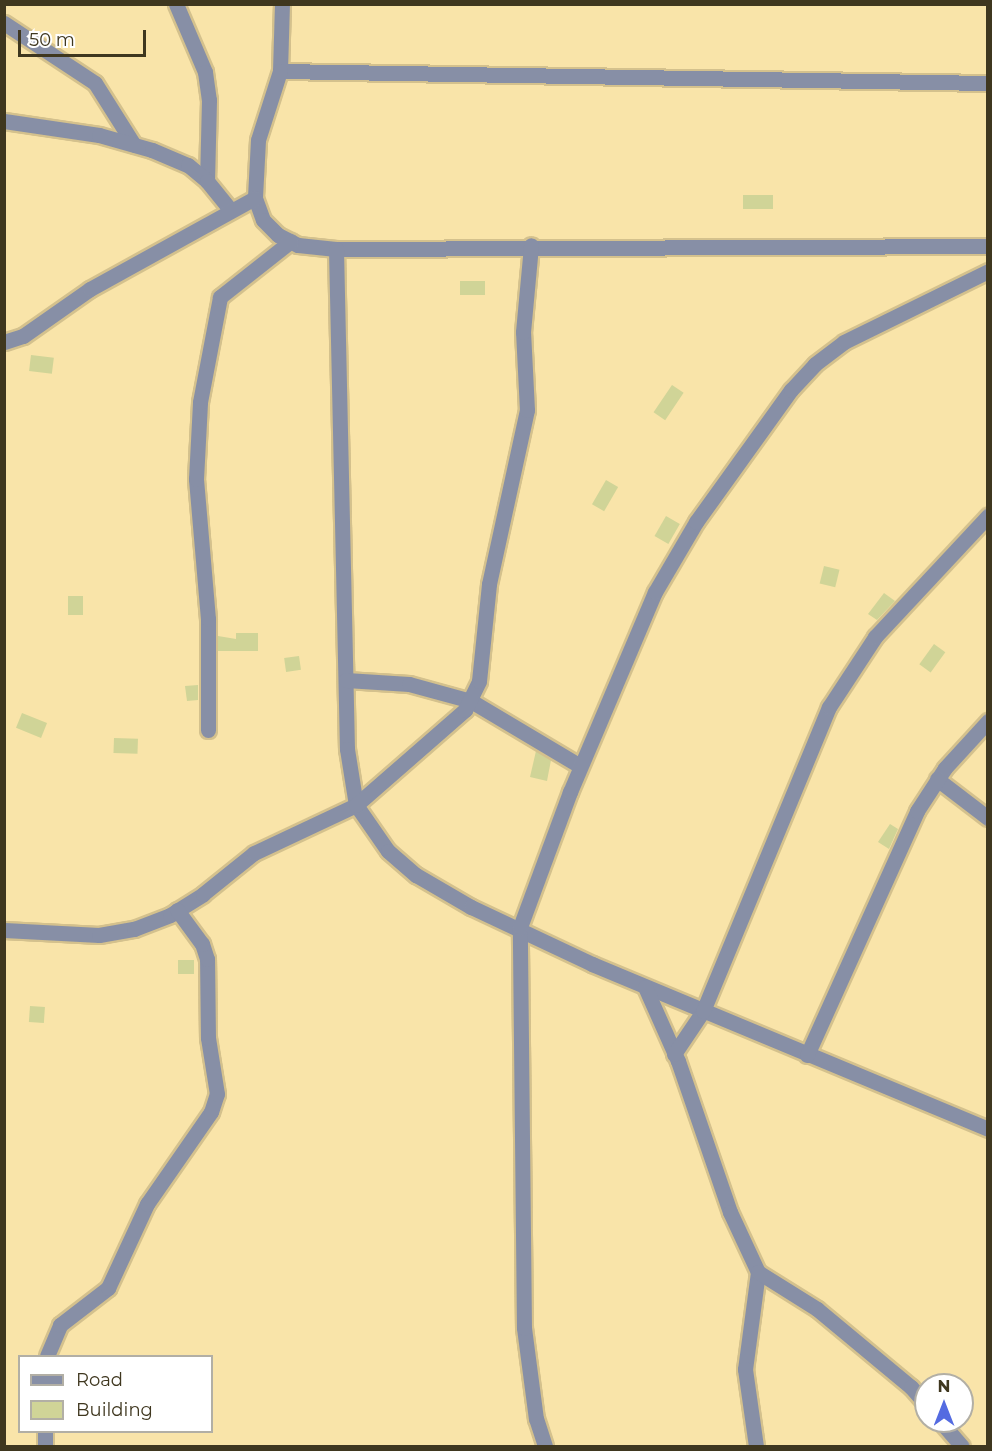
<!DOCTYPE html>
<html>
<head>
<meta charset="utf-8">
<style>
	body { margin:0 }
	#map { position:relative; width:992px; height:1451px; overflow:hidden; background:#f9e4a9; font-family:Montserrat,sans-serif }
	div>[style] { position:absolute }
	.building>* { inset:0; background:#d0d497; transform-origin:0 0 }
	.roads { filter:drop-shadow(2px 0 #d4c18d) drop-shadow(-2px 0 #d4c18d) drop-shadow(0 2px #d4c18d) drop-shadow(0 -2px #d4c18d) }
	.minor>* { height:15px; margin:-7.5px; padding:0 7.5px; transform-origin:7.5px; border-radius:7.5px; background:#878fa6 }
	span { translate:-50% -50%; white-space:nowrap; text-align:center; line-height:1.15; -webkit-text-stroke:4.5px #fff; paint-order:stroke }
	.frame { position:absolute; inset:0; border:6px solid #3f371f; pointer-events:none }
	.legend { position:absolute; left:18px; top:1355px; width:195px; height:78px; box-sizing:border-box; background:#fff; border:2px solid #b2afa5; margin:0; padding:8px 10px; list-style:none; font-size:18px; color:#3f371f }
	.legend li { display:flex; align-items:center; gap:12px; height:30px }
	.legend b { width:30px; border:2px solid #b2afa5 }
	.north { position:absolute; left:914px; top:1373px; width:60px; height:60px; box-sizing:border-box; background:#fff; border:2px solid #b2afa5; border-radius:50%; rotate:0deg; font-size:16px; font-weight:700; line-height:24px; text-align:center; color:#3f371f }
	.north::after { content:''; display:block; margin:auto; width:21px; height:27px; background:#546be1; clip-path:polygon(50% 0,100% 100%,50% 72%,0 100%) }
	.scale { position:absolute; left:18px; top:30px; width:128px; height:27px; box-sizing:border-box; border:3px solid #3f371f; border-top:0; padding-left:8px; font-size:18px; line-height:21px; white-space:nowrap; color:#3f371f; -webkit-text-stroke:4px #fff; paint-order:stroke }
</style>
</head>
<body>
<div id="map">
	<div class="building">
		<i style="left:773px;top:195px;width:14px;height:30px;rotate:90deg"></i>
		<i style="left:485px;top:281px;width:14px;height:25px;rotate:90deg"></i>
		<i style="left:31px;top:355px;width:23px;height:16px;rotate:7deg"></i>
		<i style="left:672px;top:385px;width:14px;height:33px;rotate:34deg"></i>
		<i style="left:606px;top:480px;width:14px;height:28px;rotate:30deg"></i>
		<i style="left:666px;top:516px;width:16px;height:23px;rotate:30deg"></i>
		<i style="left:824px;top:566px;width:16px;height:18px;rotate:14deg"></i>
		<i style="clip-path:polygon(884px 593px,895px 601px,877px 620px,868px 614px)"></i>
		<i style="left:68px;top:596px;width:15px;height:19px"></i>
		<i style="clip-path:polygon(236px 633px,258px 633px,258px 651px,218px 651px,218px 636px,236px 639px)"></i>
		<i style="left:934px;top:644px;width:14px;height:25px;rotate:36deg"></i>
		<i style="left:299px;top:656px;width:14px;height:15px;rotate:82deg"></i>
		<i style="clip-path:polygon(198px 685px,198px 700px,187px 701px,185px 686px)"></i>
		<i style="left:22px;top:713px;width:27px;height:16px;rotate:22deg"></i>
		<i style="left:114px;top:738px;width:24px;height:15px;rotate:2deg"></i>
		<i style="clip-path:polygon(536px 751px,551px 760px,547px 781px,530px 777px)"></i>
		<i style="clip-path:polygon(890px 824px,898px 829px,889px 849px,878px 842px)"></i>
		<i style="left:178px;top:960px;width:16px;height:14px"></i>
		<i style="left:30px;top:1006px;width:15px;height:16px;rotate:4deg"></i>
	</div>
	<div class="roads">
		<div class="minor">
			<i style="left:176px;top:4px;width:74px;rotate:66.9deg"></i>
			<i style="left:205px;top:72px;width:28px;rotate:82deg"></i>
			<i style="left:209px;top:100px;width:81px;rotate:91.4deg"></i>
			<i style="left:4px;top:23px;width:109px;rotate:33.4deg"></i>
			<i style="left:95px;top:83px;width:73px;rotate:57.8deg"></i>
			<i style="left:280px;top:71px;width:67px;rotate:-88.3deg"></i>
			<i style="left:988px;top:83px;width:708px;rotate:-179.03deg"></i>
			<i style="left:280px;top:71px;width:72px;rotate:107.7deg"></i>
			<i style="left:258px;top:140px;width:58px;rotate:93deg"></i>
			<i style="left:255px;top:198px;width:23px;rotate:70deg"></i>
			<i style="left:263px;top:220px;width:21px;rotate:45deg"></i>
			<i style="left:278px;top:235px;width:22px;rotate:27deg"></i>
			<i style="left:298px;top:245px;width:38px;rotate:6deg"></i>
			<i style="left:336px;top:249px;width:652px;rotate:-0.26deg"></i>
			<i style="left:4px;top:121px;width:96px;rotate:8.4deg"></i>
			<i style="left:99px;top:135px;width:55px;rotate:15.8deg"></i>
			<i style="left:152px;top:150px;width:39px;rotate:23deg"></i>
			<i style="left:188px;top:165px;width:25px;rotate:40deg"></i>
			<i style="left:207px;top:181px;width:38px;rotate:51deg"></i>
			<i style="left:336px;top:249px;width:500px;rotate:88.74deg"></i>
			<i style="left:347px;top:749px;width:57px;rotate:80.9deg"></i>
			<i style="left:356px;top:805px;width:56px;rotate:55.2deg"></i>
			<i style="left:388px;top:851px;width:37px;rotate:41deg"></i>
			<i style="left:416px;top:875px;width:64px;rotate:30.2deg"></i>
			<i style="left:471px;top:907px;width:134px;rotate:25.2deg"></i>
			<i style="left:592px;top:964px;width:429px;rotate:22.6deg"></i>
			<i style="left:4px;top:342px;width:20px;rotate:-18deg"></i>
			<i style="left:23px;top:336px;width:82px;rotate:-35deg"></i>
			<i style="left:90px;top:289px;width:188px;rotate:-28.9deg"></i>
			<i style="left:346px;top:680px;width:63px;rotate:3.6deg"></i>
			<i style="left:409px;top:684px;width:64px;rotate:15.3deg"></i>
			<i style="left:471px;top:701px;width:127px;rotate:30.8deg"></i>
			<i style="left:208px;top:730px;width:111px;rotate:-90deg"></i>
			<i style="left:208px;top:619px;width:141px;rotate:-94.9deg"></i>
			<i style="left:196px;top:479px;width:77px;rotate:-87deg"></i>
			<i style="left:200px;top:402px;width:107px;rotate:-79.2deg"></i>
			<i style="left:220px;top:297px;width:90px;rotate:-38.3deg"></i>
			<i style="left:937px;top:779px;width:64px;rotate:37.4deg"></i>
			<i style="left:4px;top:930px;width:95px;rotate:3deg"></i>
			<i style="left:99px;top:935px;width:36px;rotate:-10deg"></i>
			<i style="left:134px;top:929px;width:39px;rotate:-21deg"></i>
			<i style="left:170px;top:915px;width:39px;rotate:-32deg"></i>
			<i style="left:203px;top:894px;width:65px;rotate:-38.8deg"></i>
			<i style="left:254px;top:853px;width:113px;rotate:-25.2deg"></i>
			<i style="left:356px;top:805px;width:145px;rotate:-41.1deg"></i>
			<i style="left:465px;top:710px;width:32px;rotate:-64deg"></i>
			<i style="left:479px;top:681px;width:98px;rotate:-84.1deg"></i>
			<i style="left:489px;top:584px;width:178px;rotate:-77.7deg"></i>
			<i style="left:527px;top:410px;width:78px;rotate:-92.9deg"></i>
			<i style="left:523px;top:332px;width:87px;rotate:-84.7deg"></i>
			<i style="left:645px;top:987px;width:81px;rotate:66deg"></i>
			<i style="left:678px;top:1061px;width:160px;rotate:71deg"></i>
			<i style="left:730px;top:1212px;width:66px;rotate:65deg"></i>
			<i style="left:758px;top:1272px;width:98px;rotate:97.6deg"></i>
			<i style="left:745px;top:1369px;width:78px;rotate:81.9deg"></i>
			<i style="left:674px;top:1054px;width:52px;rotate:-56deg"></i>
			<i style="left:703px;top:1011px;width:329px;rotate:-67.5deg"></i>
			<i style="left:829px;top:707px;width:84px;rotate:-56.7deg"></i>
			<i style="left:875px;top:637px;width:166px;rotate:-47deg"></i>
			<i style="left:807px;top:1055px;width:268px;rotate:-65.7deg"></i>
			<i style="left:917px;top:811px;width:51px;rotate:-56.9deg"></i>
			<i style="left:945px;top:768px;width:64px;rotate:-47.5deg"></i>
			<i style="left:758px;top:1272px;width:70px;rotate:32.1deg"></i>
			<i style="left:817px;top:1309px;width:122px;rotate:39.7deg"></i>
			<i style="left:911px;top:1387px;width:23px;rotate:49deg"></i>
			<i style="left:47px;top:1356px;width:34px;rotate:-67deg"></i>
			<i style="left:60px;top:1325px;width:61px;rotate:-37.6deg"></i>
			<i style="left:108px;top:1288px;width:93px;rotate:-65.1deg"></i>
			<i style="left:147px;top:1204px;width:112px;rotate:-55.2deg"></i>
			<i style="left:211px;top:1112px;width:19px;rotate:-72deg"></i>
			<i style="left:217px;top:1094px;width:57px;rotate:-99.1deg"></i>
			<i style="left:208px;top:1038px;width:79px;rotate:-90.7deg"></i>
			<i style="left:207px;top:959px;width:16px;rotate:-108deg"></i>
			<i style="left:202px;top:944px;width:42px;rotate:-126.3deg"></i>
			<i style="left:940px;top:1421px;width:33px;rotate:49deg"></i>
			<i style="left:45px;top:1446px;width:14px;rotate:-90deg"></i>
			<i style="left:545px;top:1446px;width:28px;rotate:-108deg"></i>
			<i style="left:536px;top:1419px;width:92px;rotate:-97.5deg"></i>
			<i style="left:524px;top:1328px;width:401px;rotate:-90.6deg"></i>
			<i style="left:520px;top:927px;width:144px;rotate:-69.7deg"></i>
			<i style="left:570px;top:792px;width:217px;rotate:-67deg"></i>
			<i style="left:655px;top:592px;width:81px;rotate:-59.6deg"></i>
			<i style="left:696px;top:522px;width:163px;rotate:-54.3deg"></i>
			<i style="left:791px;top:390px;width:35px;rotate:-47deg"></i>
			<i style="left:815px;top:364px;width:36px;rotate:-37deg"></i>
			<i style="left:844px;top:342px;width:161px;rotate:-26.2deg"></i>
		</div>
	</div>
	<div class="frame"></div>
	<ul class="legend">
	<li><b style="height:8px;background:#878fa6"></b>Road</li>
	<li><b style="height:16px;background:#d0d497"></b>Building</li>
	</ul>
	<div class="north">N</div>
	<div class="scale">50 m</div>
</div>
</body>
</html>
